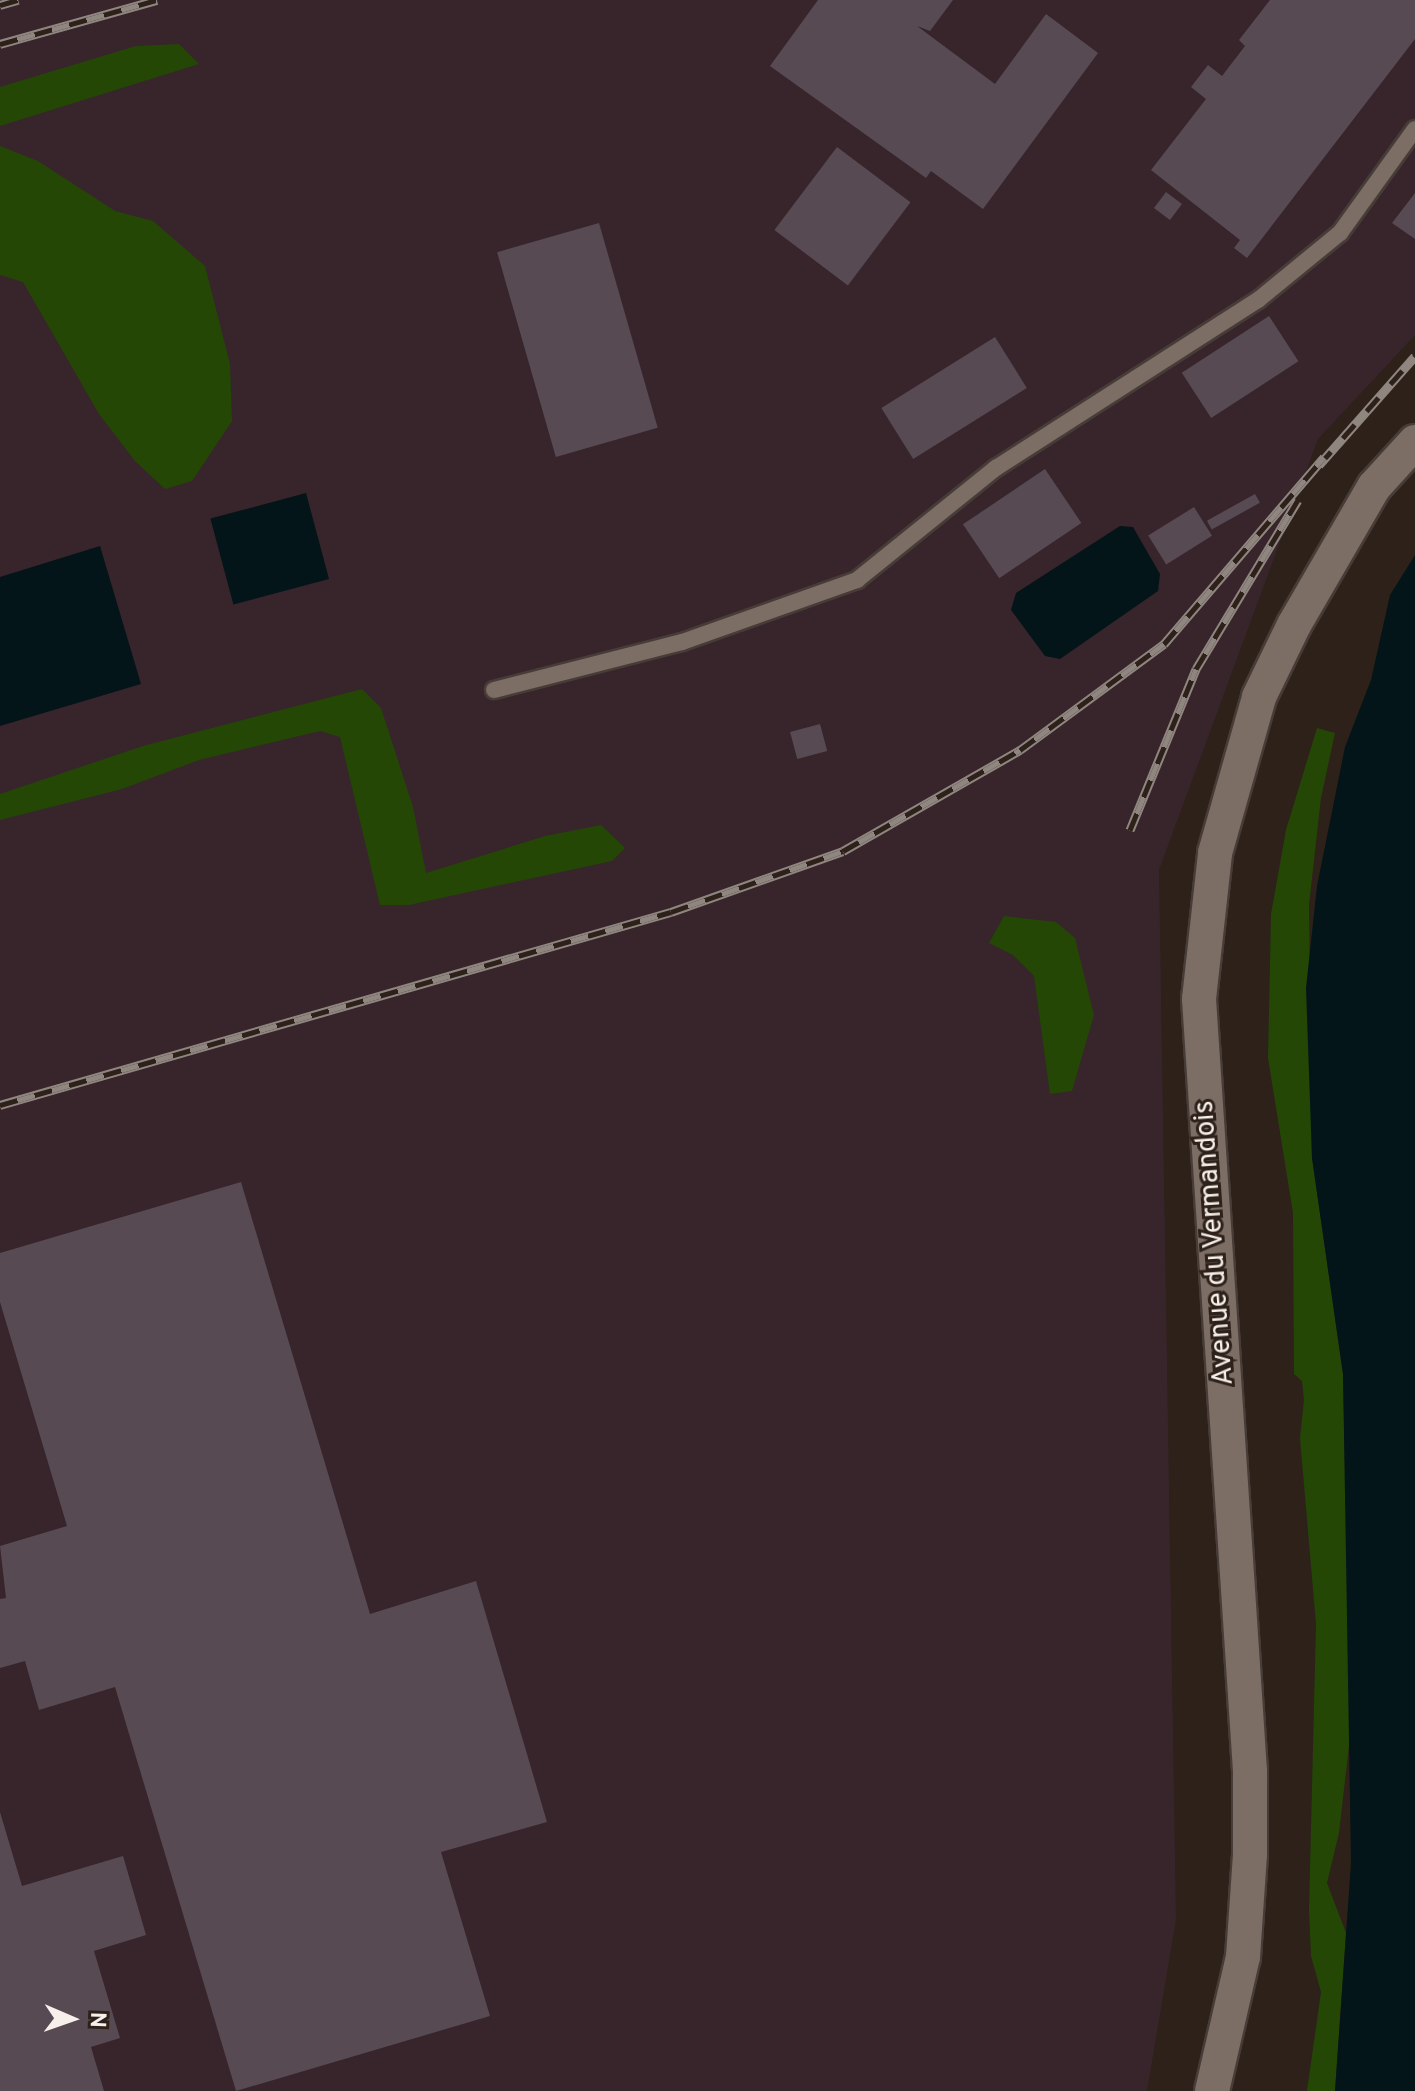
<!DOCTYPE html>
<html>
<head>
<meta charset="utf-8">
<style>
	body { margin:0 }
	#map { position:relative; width:1415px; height:2091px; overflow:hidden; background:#2d211a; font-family:Overpass,sans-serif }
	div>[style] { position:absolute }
	.industrial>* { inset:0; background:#37252b }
	.green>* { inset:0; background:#244706 }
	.water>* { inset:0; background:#031518; transform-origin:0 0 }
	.building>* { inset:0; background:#574a52; transform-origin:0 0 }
	.roads { filter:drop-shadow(2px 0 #473c37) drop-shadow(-2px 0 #473c37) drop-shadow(0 2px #473c37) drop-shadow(0 -2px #473c37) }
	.service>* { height:16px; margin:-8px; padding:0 8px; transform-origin:8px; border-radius:8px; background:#7c6d65 }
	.minor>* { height:34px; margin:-17px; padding:0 17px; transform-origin:17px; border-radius:17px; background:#7c6d65 }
	.rail>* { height:9px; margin-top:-4.5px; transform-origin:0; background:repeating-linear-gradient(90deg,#2d211a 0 18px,#908680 0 36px); box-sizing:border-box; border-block:2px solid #908680 }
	span { translate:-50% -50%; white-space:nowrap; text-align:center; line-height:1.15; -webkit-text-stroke:6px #2d211a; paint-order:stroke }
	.street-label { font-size:28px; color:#f7efea }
	.north { position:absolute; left:32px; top:1979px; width:80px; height:80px; -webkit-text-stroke:6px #2d211a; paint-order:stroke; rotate:92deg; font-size:22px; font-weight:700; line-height:32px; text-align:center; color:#f7efea }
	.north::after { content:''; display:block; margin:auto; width:28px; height:36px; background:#f7efea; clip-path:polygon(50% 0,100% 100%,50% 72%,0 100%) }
</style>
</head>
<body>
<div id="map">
	<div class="industrial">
		<i style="clip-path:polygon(0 0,1415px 0,1415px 335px,1318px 439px,1159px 870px,1176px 1920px,1147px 2091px,0 2091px)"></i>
	</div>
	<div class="green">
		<i style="clip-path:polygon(179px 44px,199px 64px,0 126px,0 87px,136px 46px)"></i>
		<i style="clip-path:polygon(0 146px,38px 161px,115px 211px,153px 221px,205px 266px,230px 364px,232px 421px,192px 481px,165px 489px,135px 461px,99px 414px,23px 282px,0 275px)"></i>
		<i style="clip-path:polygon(362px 689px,381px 708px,413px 807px,426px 873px,545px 836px,601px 825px,625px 848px,612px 861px,409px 905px,380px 905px,340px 737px,320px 731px,199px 760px,122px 789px,0 820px,0 794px,143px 746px)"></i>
		<i style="clip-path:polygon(1317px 728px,1335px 733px,1321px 798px,1309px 905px,1312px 1158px,1343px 1374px,1351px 1728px,1339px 1833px,1327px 1883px,1346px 1933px,1335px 2091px,1307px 2091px,1321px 1992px,1311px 1956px,1309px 1910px,1316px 1624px,1300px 1438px,1304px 1400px,1302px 1381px,1294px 1374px,1293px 1213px,1268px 1058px,1271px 914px,1286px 830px)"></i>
		<i style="clip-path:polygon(1004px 916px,1056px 922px,1075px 938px,1094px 1015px,1072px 1091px,1050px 1094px,1034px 976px,1013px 955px,989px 943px)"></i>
	</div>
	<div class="water">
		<i style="left:306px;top:493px;width:89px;height:99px;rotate:75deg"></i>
		<i style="clip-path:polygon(1120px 526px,1133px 527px,1160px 574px,1158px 591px,1060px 659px,1045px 656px,1011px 610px,1016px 593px)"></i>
		<i style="clip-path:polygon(100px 546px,141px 684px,0 726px,0 577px)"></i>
		<i style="clip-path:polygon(1415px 555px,1415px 2091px,1335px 2091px,1351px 1863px,1343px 1374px,1312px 1158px,1306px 988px,1317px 886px,1345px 747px,1371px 680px,1390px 595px)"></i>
	</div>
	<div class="building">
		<i style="clip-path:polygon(818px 0,953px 0,930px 31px,917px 26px,995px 84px,1046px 14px,1098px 53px,983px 209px,931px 171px,926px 178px,770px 66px)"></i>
		<i style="clip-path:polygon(1270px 0,1415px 0,1415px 39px,1247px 258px,1234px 248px,1240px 240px,1151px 170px,1206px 99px,1191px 87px,1208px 65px,1222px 76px,1245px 46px,1239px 40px)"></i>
		<i style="left:837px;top:147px;width:92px;height:104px;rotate:37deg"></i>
		<i style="left:1166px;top:192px;width:20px;height:20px;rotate:37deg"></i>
		<i style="clip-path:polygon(1415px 193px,1415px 239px,1392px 223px)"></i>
		<i style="left:599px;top:223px;width:213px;height:106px;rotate:74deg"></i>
		<i style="left:1269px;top:316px;width:54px;height:104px;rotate:57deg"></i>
		<i style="left:995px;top:337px;width:60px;height:134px;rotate:58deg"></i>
		<i style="left:1045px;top:469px;width:65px;height:99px;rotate:56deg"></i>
		<i style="left:1255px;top:494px;width:10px;height:55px;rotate:61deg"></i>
		<i style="left:1194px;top:507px;width:34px;height:54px;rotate:58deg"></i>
		<i style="left:820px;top:724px;width:28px;height:31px;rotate:75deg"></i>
		<i style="clip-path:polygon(241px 1182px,370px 1614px,476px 1581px,547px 1822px,441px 1852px,490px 2016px,236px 2091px,115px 1687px,39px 1710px,25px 1661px,0 1668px,0 1599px,6px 1598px,0 1546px,67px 1526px,0 1302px,0 1253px)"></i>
		<i style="clip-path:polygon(0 1812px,22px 1886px,123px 1856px,146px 1935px,94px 1951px,120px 2038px,91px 2047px,104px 2091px,0 2091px)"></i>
	</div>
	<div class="roads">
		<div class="service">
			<i style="left:494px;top:690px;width:194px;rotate:-14.3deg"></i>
			<i style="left:682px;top:642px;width:186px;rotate:-19.5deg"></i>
			<i style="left:857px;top:580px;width:179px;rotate:-38.9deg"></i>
			<i style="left:996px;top:468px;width:311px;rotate:-32.7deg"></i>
			<i style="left:1258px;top:300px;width:106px;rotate:-39.3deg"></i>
			<i style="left:1340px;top:233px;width:128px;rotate:-54.2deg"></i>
		</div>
		<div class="minor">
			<i style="left:1212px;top:2091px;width:138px;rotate:-77deg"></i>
			<i style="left:1243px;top:1957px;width:103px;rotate:-86.1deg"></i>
			<i style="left:1250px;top:1854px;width:83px;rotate:-90deg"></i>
			<i style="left:1250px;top:1771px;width:774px;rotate:-93.78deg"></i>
			<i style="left:1199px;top:999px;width:147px;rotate:-83.7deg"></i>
			<i style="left:1215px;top:853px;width:162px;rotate:-74.2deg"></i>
			<i style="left:1259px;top:697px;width:80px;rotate:-64.1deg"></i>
			<i style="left:1294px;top:625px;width:160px;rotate:-59.9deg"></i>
			<i style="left:1374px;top:487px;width:61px;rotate:-47.7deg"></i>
		</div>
	</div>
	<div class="rail">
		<i style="left:0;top:5px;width:19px;rotate:-16deg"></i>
		<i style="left:0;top:44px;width:163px;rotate:-15.7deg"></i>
		<i style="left:1319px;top:465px;width:145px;rotate:-48.6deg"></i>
		<i style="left:1130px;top:830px;width:174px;rotate:-67.7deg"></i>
		<i style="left:1196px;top:669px;width:197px;rotate:-58.9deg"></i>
		<i style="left:0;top:1105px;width:698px;rotate:-16.05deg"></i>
		<i style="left:671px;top:912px;width:182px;rotate:-19.5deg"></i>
		<i style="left:843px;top:851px;width:204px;rotate:-29.7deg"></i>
		<i style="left:1020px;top:750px;width:179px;rotate:-36.4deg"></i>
		<i style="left:1164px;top:644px;width:246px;rotate:-49.4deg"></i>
	</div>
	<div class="street-label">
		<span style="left:1215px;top:1243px;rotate:-94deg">Avenue du Vermandois</span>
	</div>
	<div class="north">N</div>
</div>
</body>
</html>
